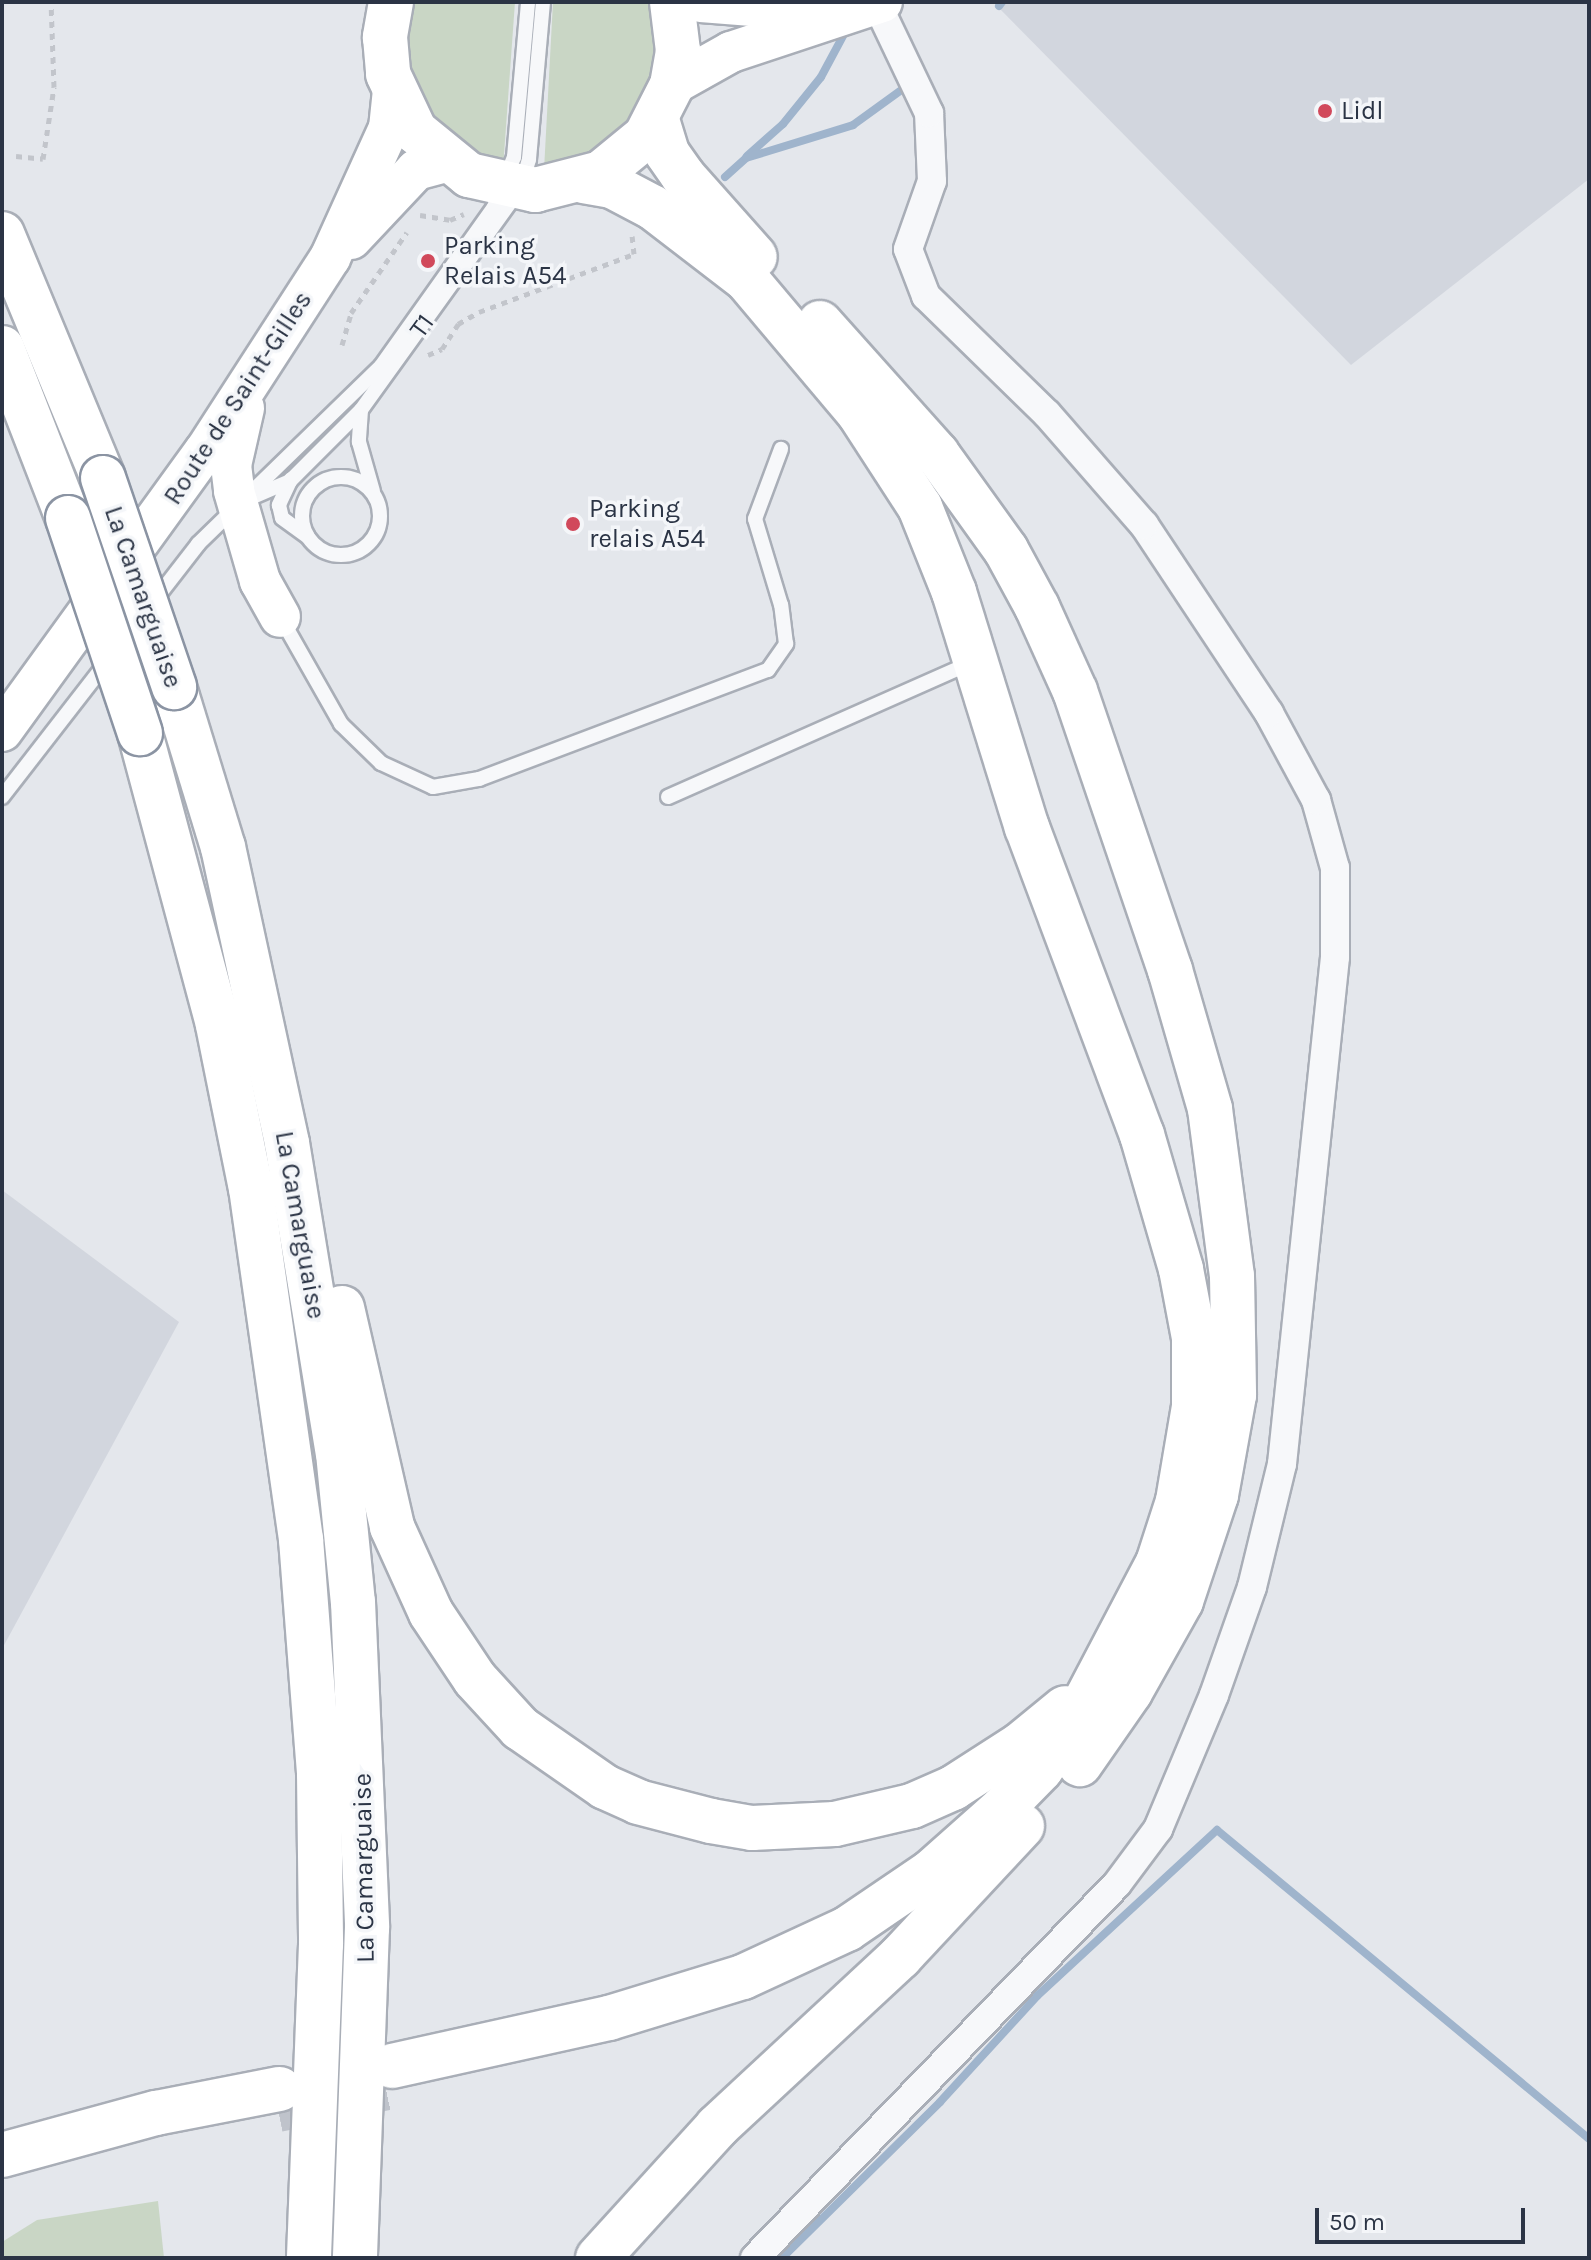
<!DOCTYPE html>
<html>
<head>
<meta charset="utf-8">
<style>
	body { margin:0 }
	#map { position:relative; width:1591px; height:2260px; overflow:hidden; background:#e4e7ec; font-family:Karla,sans-serif }
	div>[style] { position:absolute }
	.built>* { inset:0; background:#d2d6de }
	.green>* { inset:0; background:#c9d6c5 }
	.stream>* { height:8px; margin:-4px; padding:0 4px; transform-origin:4px; border-radius:4px; background:#9fb4cc }
	.highway-tunnel>* { height:44px; margin-top:-22px; transform-origin:0; background:repeating-linear-gradient(90deg,#bfc3cb 0 44px,transparent 0 66px) }
	.path>* { height:5px; margin-top:-2.5px; transform-origin:0; background:repeating-linear-gradient(90deg,#c2c5cb 0 6px,transparent 0 12px) }
	.roads { filter:drop-shadow(2px 0 #a9aeb7) drop-shadow(-2px 0 #a9aeb7) drop-shadow(0 2px #a9aeb7) drop-shadow(0 -2px #a9aeb7) }
	.lane>* { height:14px; margin:-7px; padding:0 7px; transform-origin:7px; border-radius:7px; background:#f7f8fa }
	.lane>.ring { margin:-7px; padding:0; box-sizing:content-box; background:none; border:14px solid #f7f8fa; border-radius:50% }
	.street>* { height:28px; margin:-14px; padding:0 14px; transform-origin:14px; border-radius:14px; background:#f7f8fa }
	.secondary>* { height:40px; margin:-20px; padding:0 20px; transform-origin:20px; border-radius:20px; background:#fff }
	.primary>* { height:44px; margin:-22px; padding:0 22px; transform-origin:22px; border-radius:22px; background:#fff }
	.highway>* { height:44px; margin:-22px; padding:0 22px; transform-origin:22px; border-radius:22px; background:#fff }
	.bridges { filter:drop-shadow(2px 0 #8b94a3) drop-shadow(-2px 0 #8b94a3) drop-shadow(0 2px #8b94a3) drop-shadow(0 -2px #8b94a3) }
	.highway-bridge>* { height:44px; margin:-22px; padding:0 22px; transform-origin:22px; border-radius:22px; background:#fff }
	.dots>* { width:22px; height:22px; translate:-50% -50%; box-sizing:border-box; border:4px solid #f4f6f9; border-radius:50% }
	span { translate:-50% -50%; white-space:nowrap; text-align:center; line-height:1.15; -webkit-text-stroke:7px #f4f6f9; paint-order:stroke }
	.poi-label { font-size:26px; color:#2b3445 }
	.left { translate:0 -50%; text-align:left }
	.street-label { font-size:26px; color:#2b3445 }
	.frame { position:absolute; inset:0; border:4px solid #2b3445; pointer-events:none }
	.scale { position:absolute; left:1315px; top:2208px; width:210px; height:36px; box-sizing:border-box; border:4px solid #2b3445; border-top:0; padding-left:10px; font-size:24px; line-height:28px; white-space:nowrap; color:#2b3445; -webkit-text-stroke:6px #f4f6f9; paint-order:stroke }
</style>
</head>
<body>
<div id="map">
	<div class="built">
		<i style="clip-path:polygon(993px 2px,1589px 2px,1589px 179px,1351px 365px)"></i>
		<i style="clip-path:polygon(2px 1190px,179px 1322px,2px 1649px)"></i>
	</div>
	<div class="green">
		<i style="clip-path:polygon(410px 2px,515px 2px,503px 168px,465px 152px,434px 126px,413px 92px,403px 52px)"></i>
		<i style="clip-path:polygon(553px 2px,653px 2px,660px 54px,648px 97px,623px 133px,586px 159px,544px 170px)"></i>
		<i style="clip-path:polygon(158px 2201px,164px 2258px,2px 2258px,2px 2242px,37px 2220px)"></i>
	</div>
	<div class="stream">
		<i style="left:999px;top:6px;width:5px;rotate:-53deg"></i>
		<i style="left:747px;top:156px;width:48px;rotate:-41.6deg"></i>
		<i style="left:783px;top:124px;width:60px;rotate:-51deg"></i>
		<i style="left:821px;top:77px;width:47px;rotate:-61.8deg"></i>
		<i style="left:725px;top:177px;width:28px;rotate:-42deg"></i>
		<i style="left:746px;top:158px;width:112px;rotate:-17.1deg"></i>
		<i style="left:853px;top:125px;width:58px;rotate:-35.9deg"></i>
		<i style="left:782px;top:2258px;width:222px;rotate:-44.6deg"></i>
		<i style="left:940px;top:2102px;width:144px;rotate:-47.5deg"></i>
		<i style="left:1037px;top:1996px;width:245px;rotate:-42.7deg"></i>
		<i style="left:1217px;top:1830px;width:484px;rotate:39.7deg"></i>
	</div>
	<div class="highway-tunnel">
		<i style="left:278px;top:2110px;width:116px;rotate:-11.4deg"></i>
	</div>
	<div class="path">
		<i style="left:16px;top:156px;width:27px;rotate:6deg"></i>
		<i style="left:43px;top:159px;width:73px;rotate:-81.3deg"></i>
		<i style="left:54px;top:87px;width:85px;rotate:-92deg"></i>
		<i style="left:420px;top:215px;width:30px;rotate:9deg"></i>
		<i style="left:450px;top:220px;width:15px;rotate:-23deg"></i>
		<i style="left:342px;top:345px;width:33px;rotate:-74deg"></i>
		<i style="left:351px;top:313px;width:98px;rotate:-55.3deg"></i>
		<i style="left:428px;top:355px;width:15px;rotate:-23deg"></i>
		<i style="left:442px;top:349px;width:30px;rotate:-57deg"></i>
		<i style="left:458px;top:324px;width:24px;rotate:-30deg"></i>
		<i style="left:479px;top:312px;width:165px;rotate:-20.5deg"></i>
		<i style="left:634px;top:254px;width:18px;rotate:-96deg"></i>
	</div>
	<div class="roads">
		<div class="lane">
			<i style="left:361px;top:410px;width:32px;rotate:94deg"></i>
			<i style="left:359px;top:442px;width:51px;rotate:74.1deg"></i>
			<i class="ring" style="left:302px;top:477px;width:64px;height:64px"></i>
			<i style="left:291px;top:479px;width:29px;rotate:115deg"></i>
			<i style="left:279px;top:505px;width:13px;rotate:77deg"></i>
			<i style="left:282px;top:518px;width:32px;rotate:36deg"></i>
			<i style="left:248px;top:499px;width:46px;rotate:-23.2deg"></i>
			<i style="left:290px;top:481px;width:100px;rotate:-45deg"></i>
			<i style="left:361px;top:410px;width:272px;rotate:-54.3deg"></i>
			<i style="left:520px;top:189px;width:31px;rotate:-73deg"></i>
			<i style="left:529px;top:159px;width:158px;rotate:-84.9deg"></i>
			<i style="left:282px;top:620px;width:120px;rotate:60.4deg"></i>
			<i style="left:341px;top:724px;width:56px;rotate:44.3deg"></i>
			<i style="left:381px;top:763px;width:57px;rotate:24.8deg"></i>
			<i style="left:433px;top:787px;width:47px;rotate:-9.9deg"></i>
			<i style="left:479px;top:779px;width:309px;rotate:-20.7deg"></i>
			<i style="left:768px;top:670px;width:32px;rotate:-55deg"></i>
			<i style="left:786px;top:644px;width:39px;rotate:-97deg"></i>
			<i style="left:781px;top:605px;width:90px;rotate:-106.8deg"></i>
			<i style="left:755px;top:519px;width:75px;rotate:-69.6deg"></i>
			<i style="left:2px;top:797px;width:320px;rotate:-52.2deg"></i>
			<i style="left:198px;top:544px;width:255px;rotate:-44.2deg"></i>
			<i style="left:381px;top:366px;width:195px;rotate:-54.6deg"></i>
			<i style="left:494px;top:207px;width:54px;rotate:-68.2deg"></i>
			<i style="left:514px;top:157px;width:156px;rotate:-84.8deg"></i>
			<i style="left:668px;top:797px;width:330px;rotate:-23.9deg"></i>
		</div>
		<div class="street">
			<i style="left:755px;top:2258px;width:520px;rotate:-45.93deg"></i>
			<i style="left:1117px;top:1884px;width:69px;rotate:-53.3deg"></i>
			<i style="left:1158px;top:1829px;width:145px;rotate:-67.3deg"></i>
			<i style="left:1214px;top:1695px;width:114px;rotate:-70.6deg"></i>
			<i style="left:1252px;top:1587px;width:127px;rotate:-76.3deg"></i>
			<i style="left:1282px;top:1464px;width:510px;rotate:-84.03deg"></i>
			<i style="left:1335px;top:957px;width:89px;rotate:-90deg"></i>
			<i style="left:1335px;top:868px;width:71px;rotate:-105.6deg"></i>
			<i style="left:1316px;top:800px;width:99px;rotate:-118.4deg"></i>
			<i style="left:1269px;top:713px;width:226px;rotate:-123.6deg"></i>
			<i style="left:1144px;top:525px;width:147px;rotate:-131.1deg"></i>
			<i style="left:1047px;top:414px;width:169px;rotate:-135.7deg"></i>
			<i style="left:926px;top:296px;width:50px;rotate:-111deg"></i>
			<i style="left:908px;top:249px;width:72px;rotate:-70.6deg"></i>
			<i style="left:932px;top:181px;width:68px;rotate:-92.5deg"></i>
			<i style="left:929px;top:113px;width:123px;rotate:-115.5deg"></i>
		</div>
		<div class="secondary">
			<i style="left:701px;top:2px;width:64px;rotate:4.5deg"></i>
			<i style="left:765px;top:7px;width:50px;rotate:-5.7deg"></i>
			<i style="left:672px;top:85px;width:68px;rotate:-29.2deg"></i>
			<i style="left:731px;top:52px;width:159px;rotate:-18.3deg"></i>
			<i style="left:351px;top:239px;width:95px;rotate:-46.7deg"></i>
			<i style="left:416px;top:170px;width:31px;rotate:-15deg"></i>
			<i style="left:244px;top:408px;width:58px;rotate:102.8deg"></i>
			<i style="left:231px;top:465px;width:26px;rotate:83deg"></i>
			<i style="left:234px;top:491px;width:94px;rotate:73.9deg"></i>
			<i style="left:260px;top:581px;width:41px;rotate:60.9deg"></i>
			<i style="left:2px;top:731px;width:346px;rotate:-54.1deg"></i>
			<i style="left:205px;top:451px;width:230px;rotate:-57.1deg"></i>
			<i style="left:330px;top:258px;width:143px;rotate:-65.6deg"></i>
			<i style="left:389px;top:128px;width:36px;rotate:-84deg"></i>
		</div>
		<div class="primary">
			<i style="left:391px;top:2px;width:36px;rotate:100deg"></i>
			<i style="left:385px;top:37px;width:37px;rotate:85deg"></i>
			<i style="left:388px;top:74px;width:63px;rotate:64.7deg"></i>
			<i style="left:415px;top:131px;width:70px;rotate:39.2deg"></i>
			<i style="left:469px;top:175px;width:68px;rotate:12.8deg"></i>
			<i style="left:535px;top:190px;width:68px;rotate:-14.4deg"></i>
			<i style="left:601px;top:173px;width:58px;rotate:-39.4deg"></i>
			<i style="left:646px;top:136px;width:57px;rotate:-63deg"></i>
			<i style="left:672px;top:85px;width:35px;rotate:-80deg"></i>
			<i style="left:678px;top:51px;width:49px;rotate:-97deg"></i>
		</div>
		<div class="highway">
			<i style="left:657px;top:120px;width:34px;rotate:73deg"></i>
			<i style="left:667px;top:153px;width:28px;rotate:55deg"></i>
			<i style="left:683px;top:176px;width:108px;rotate:48.4deg"></i>
			<i style="left:2px;top:234px;width:264px;rotate:67.5deg"></i>
			<i style="left:820px;top:323px;width:176px;rotate:48.2deg"></i>
			<i style="left:937px;top:454px;width:118px;rotate:54.3deg"></i>
			<i style="left:1006px;top:550px;width:65px;rotate:61.5deg"></i>
			<i style="left:1037px;top:607px;width:92px;rotate:65.7deg"></i>
			<i style="left:1075px;top:691px;width:295px;rotate:71.2deg"></i>
			<i style="left:1170px;top:970px;width:145px;rotate:73.9deg"></i>
			<i style="left:1210px;top:1109px;width:168px;rotate:82.5deg"></i>
			<i style="left:1232px;top:1276px;width:119px;rotate:89deg"></i>
			<i style="left:1234px;top:1395px;width:102px;rotate:100.2deg"></i>
			<i style="left:1216px;top:1495px;width:112px;rotate:108.3deg"></i>
			<i style="left:1181px;top:1601px;width:104px;rotate:119.3deg"></i>
			<i style="left:1130px;top:1692px;width:88px;rotate:124.8deg"></i>
			<i style="left:2px;top:348px;width:182px;rotate:68.8deg"></i>
			<i style="left:174px;top:687px;width:167px;rotate:73deg"></i>
			<i style="left:223px;top:847px;width:303px;rotate:77.8deg"></i>
			<i style="left:287px;top:1143px;width:314px;rotate:80.7deg"></i>
			<i style="left:338px;top:1453px;width:150px;rotate:84.3deg"></i>
			<i style="left:353px;top:1602px;width:326px;rotate:87.5deg"></i>
			<i style="left:367px;top:1928px;width:330px;rotate:92.1deg"></i>
			<i style="left:140px;top:733px;width:302px;rotate:75deg"></i>
			<i style="left:218px;top:1025px;width:166px;rotate:78.6deg"></i>
			<i style="left:251px;top:1188px;width:355px;rotate:81.9deg"></i>
			<i style="left:301px;top:1539px;width:235px;rotate:85.6deg"></i>
			<i style="left:319px;top:1773px;width:171px;rotate:89.3deg"></i>
			<i style="left:321px;top:1944px;width:314px;rotate:92.2deg"></i>
			<i style="left:342px;top:1308px;width:225px;rotate:77.1deg"></i>
			<i style="left:392px;top:1527px;width:94px;rotate:65.6deg"></i>
			<i style="left:431px;top:1613px;width:79px;rotate:56.3deg"></i>
			<i style="left:475px;top:1679px;width:67px;rotate:47.4deg"></i>
			<i style="left:520px;top:1728px;width:103px;rotate:34.8deg"></i>
			<i style="left:605px;top:1787px;width:36px;rotate:24deg"></i>
			<i style="left:638px;top:1802px;width:75px;rotate:14.6deg"></i>
			<i style="left:711px;top:1821px;width:42px;rotate:9.7deg"></i>
			<i style="left:752px;top:1828px;width:83px;rotate:-2.8deg"></i>
			<i style="left:835px;top:1824px;width:79px;rotate:-13.2deg"></i>
			<i style="left:912px;top:1806px;width:45px;rotate:-23.7deg"></i>
			<i style="left:953px;top:1788px;width:80px;rotate:-32.7deg"></i>
			<i style="left:1020px;top:1745px;width:58px;rotate:-39.4deg"></i>
			<i style="left:392px;top:2066px;width:222px;rotate:-12.5deg"></i>
			<i style="left:609px;top:2018px;width:140px;rotate:-17deg"></i>
			<i style="left:743px;top:1977px;width:115px;rotate:-24.8deg"></i>
			<i style="left:847px;top:1929px;width:102px;rotate:-34.2deg"></i>
			<i style="left:931px;top:1872px;width:96px;rotate:-41.6deg"></i>
			<i style="left:1003px;top:1808px;width:54px;rotate:-45.7deg"></i>
			<i style="left:1041px;top:1769px;width:61px;rotate:-55deg"></i>
			<i style="left:1076px;top:1719px;width:176px;rotate:-62.3deg"></i>
			<i style="left:1158px;top:1563px;width:65px;rotate:-72.1deg"></i>
			<i style="left:1178px;top:1501px;width:96px;rotate:-80.4deg"></i>
			<i style="left:1194px;top:1406px;width:68px;rotate:-90deg"></i>
			<i style="left:1194px;top:1338px;width:70px;rotate:-100.7deg"></i>
			<i style="left:1181px;top:1269px;width:140px;rotate:-106.2deg"></i>
			<i style="left:1142px;top:1135px;width:328px;rotate:-110.5deg"></i>
			<i style="left:1027px;top:828px;width:247px;rotate:-107.2deg"></i>
			<i style="left:954px;top:592px;width:92px;rotate:-111.8deg"></i>
			<i style="left:920px;top:507px;width:112px;rotate:-123deg"></i>
			<i style="left:859px;top:413px;width:175px;rotate:-130.1deg"></i>
			<i style="left:746px;top:279px;width:118px;rotate:-142.5deg"></i>
			<i style="left:652px;top:207px;width:45px;rotate:-152.3deg"></i>
			<i style="left:612px;top:186px;width:29px;rotate:-170deg"></i>
			<i style="left:2px;top:2155px;width:160px;rotate:-15.3deg"></i>
			<i style="left:156px;top:2113px;width:126px;rotate:-11deg"></i>
			<i style="left:598px;top:2258px;width:177px;rotate:-47.7deg"></i>
			<i style="left:717px;top:2127px;width:250px;rotate:-42.9deg"></i>
			<i style="left:900px;top:1957px;width:179px;rotate:-47deg"></i>
		</div>
	</div>
	<div class="bridges">
		<div class="highway-bridge">
			<i style="left:103px;top:478px;width:221px;rotate:71.2deg"></i>
			<i style="left:68px;top:518px;width:227px;rotate:71.5deg"></i>
		</div>
	</div>
	<div class="dots">
		<i style="left:1325px;top:111px;background:#d1495b"></i>
		<i style="left:428px;top:261px;background:#d1495b"></i>
		<i style="left:573px;top:524px;background:#d1495b"></i>
	</div>
	<div class="poi-label">
		<span class="left" style="left:1341px;top:111px">Lidl</span>
		<span class="left" style="left:444px;top:261px">Parking<br>Relais A54</span>
		<span class="left" style="left:589px;top:524px">Parking<br>relais A54</span>
	</div>
	<div class="street-label">
		<span style="left:422px;top:326px;rotate:-54deg">T1</span>
		<span style="left:238px;top:398px;rotate:-57deg">Route de Saint-Gilles</span>
		<span style="left:143px;top:597px;rotate:71deg">La Camarguaise</span>
		<span style="left:300px;top:1225px;rotate:80deg">La Camarguaise</span>
		<span style="left:364px;top:1868px;rotate:-91deg">La Camarguaise</span>
	</div>
	<div class="frame"></div>
	<div class="scale">50 m</div>
</div>
</body>
</html>
